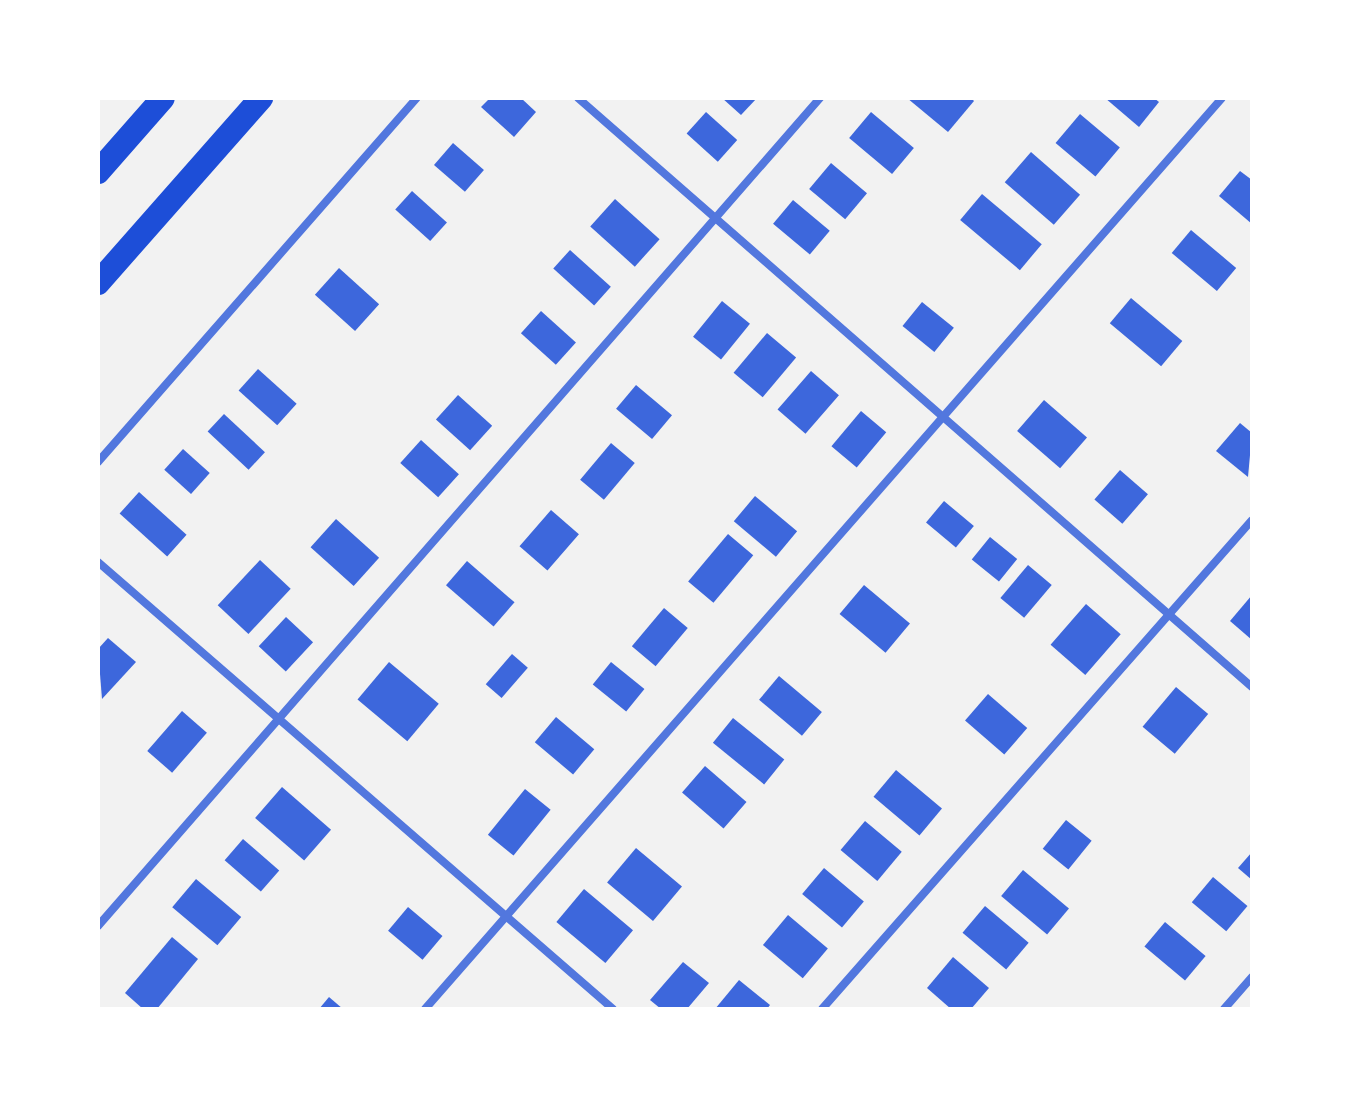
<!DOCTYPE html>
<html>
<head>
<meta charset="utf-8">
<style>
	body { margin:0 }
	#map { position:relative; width:1350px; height:1107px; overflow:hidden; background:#f2f2f2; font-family:Quicksand,sans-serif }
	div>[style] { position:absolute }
	.building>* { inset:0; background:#3d67dc; transform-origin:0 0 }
	.minor>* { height:8px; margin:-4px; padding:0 4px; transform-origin:4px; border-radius:4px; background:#5277de }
	.motorway>* { height:24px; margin:-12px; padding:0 12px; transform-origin:12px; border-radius:12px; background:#1d4ed8 }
	span { translate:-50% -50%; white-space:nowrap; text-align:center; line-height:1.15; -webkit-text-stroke:6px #fff; paint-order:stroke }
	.frame { position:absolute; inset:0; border:100px solid #fff; pointer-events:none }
</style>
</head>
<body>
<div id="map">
	<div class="building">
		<i style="clip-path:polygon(490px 98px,521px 98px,536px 112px,514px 137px,481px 107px)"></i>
		<i style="clip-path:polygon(722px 98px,757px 98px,741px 115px)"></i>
		<i style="clip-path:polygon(907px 98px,971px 98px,974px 101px,948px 132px)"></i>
		<i style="clip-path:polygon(1105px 98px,1154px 98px,1159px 102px,1139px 127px)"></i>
		<i style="left:706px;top:112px;width:42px;height:29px;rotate:42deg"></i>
		<i style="left:871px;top:112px;width:56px;height:34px;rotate:40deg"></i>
		<i style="left:1080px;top:114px;width:52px;height:38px;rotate:40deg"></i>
		<i style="left:453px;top:143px;width:41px;height:29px;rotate:41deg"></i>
		<i style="left:1031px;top:152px;width:65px;height:40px;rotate:41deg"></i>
		<i style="left:831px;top:163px;width:47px;height:34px;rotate:40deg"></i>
		<i style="clip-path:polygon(1240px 171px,1252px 180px,1252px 224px,1219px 196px)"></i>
		<i style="left:412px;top:191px;width:47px;height:25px;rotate:42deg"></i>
		<i style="left:982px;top:194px;width:78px;height:34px;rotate:40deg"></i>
		<i style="left:615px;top:199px;width:60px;height:37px;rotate:42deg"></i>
		<i style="left:793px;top:200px;width:48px;height:31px;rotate:40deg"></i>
		<i style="left:1191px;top:230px;width:59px;height:30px;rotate:40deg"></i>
		<i style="left:570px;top:250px;width:55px;height:25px;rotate:42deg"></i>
		<i style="left:339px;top:268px;width:54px;height:36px;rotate:42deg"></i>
		<i style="left:1131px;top:298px;width:67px;height:33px;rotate:40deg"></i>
		<i style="left:722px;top:301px;width:36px;height:46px;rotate:39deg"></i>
		<i style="left:922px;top:302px;width:41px;height:31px;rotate:39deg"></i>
		<i style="left:541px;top:311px;width:47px;height:30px;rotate:42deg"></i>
		<i style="left:767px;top:333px;width:38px;height:52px;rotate:40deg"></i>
		<i style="left:258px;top:369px;width:52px;height:29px;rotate:42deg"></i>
		<i style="left:811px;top:371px;width:37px;height:51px;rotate:41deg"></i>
		<i style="left:636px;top:385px;width:47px;height:31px;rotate:40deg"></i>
		<i style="left:458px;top:395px;width:46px;height:33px;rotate:42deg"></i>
		<i style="left:1044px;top:400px;width:57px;height:41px;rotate:41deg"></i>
		<i style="left:861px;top:411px;width:33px;height:46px;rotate:40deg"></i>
		<i style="left:224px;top:414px;width:56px;height:24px;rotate:43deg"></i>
		<i style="clip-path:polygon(1240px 423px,1252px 433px,1248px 477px,1216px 451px)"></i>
		<i style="left:421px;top:440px;width:51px;height:31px;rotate:42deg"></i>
		<i style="left:611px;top:443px;width:31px;height:48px;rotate:40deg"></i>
		<i style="left:183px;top:449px;width:36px;height:28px;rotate:42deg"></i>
		<i style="left:1120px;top:470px;width:37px;height:39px;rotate:41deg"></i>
		<i style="left:139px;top:492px;width:64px;height:29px;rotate:42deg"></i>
		<i style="left:755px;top:496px;width:55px;height:33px;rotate:40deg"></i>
		<i style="left:944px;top:501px;width:39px;height:28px;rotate:40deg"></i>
		<i style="left:551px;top:510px;width:37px;height:48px;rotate:41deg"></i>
		<i style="left:336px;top:519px;width:58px;height:38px;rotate:42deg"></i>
		<i style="left:728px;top:534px;width:33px;height:62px;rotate:40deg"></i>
		<i style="left:990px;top:537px;width:35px;height:29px;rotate:39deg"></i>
		<i style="left:260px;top:560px;width:42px;height:62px;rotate:43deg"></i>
		<i style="left:467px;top:561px;width:63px;height:32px;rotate:41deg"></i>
		<i style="left:1028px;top:565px;width:31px;height:43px;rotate:40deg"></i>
		<i style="left:864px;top:585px;width:60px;height:38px;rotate:40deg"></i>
		<i style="clip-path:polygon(1252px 595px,1252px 640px,1230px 621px)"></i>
		<i style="left:1086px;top:604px;width:46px;height:54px;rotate:41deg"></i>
		<i style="left:664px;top:608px;width:31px;height:50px;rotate:40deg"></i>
		<i style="left:286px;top:617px;width:37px;height:40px;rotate:43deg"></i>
		<i style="clip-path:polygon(108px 638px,136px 662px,102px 699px,98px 649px)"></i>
		<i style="left:512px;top:654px;width:21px;height:40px;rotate:41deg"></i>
		<i style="left:389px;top:662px;width:65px;height:49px;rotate:40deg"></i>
		<i style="left:611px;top:662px;width:43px;height:29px;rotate:39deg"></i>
		<i style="left:779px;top:676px;width:56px;height:31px;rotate:40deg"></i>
		<i style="left:1176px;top:687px;width:42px;height:52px;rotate:40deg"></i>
		<i style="left:988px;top:694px;width:52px;height:35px;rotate:41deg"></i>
		<i style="left:182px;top:711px;width:33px;height:53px;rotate:41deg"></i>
		<i style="left:556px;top:717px;width:50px;height:33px;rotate:40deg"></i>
		<i style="left:733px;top:718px;width:66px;height:32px;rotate:39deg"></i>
		<i style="left:705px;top:766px;width:55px;height:35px;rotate:41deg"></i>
		<i style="left:896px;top:770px;width:60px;height:35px;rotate:40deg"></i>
		<i style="left:282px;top:787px;width:65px;height:41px;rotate:41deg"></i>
		<i style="left:525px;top:789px;width:33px;height:59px;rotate:39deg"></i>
		<i style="left:1066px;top:820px;width:33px;height:37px;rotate:39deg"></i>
		<i style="left:865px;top:821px;width:48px;height:38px;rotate:40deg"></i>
		<i style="left:243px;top:839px;width:48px;height:28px;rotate:41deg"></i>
		<i style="left:636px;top:848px;width:60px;height:45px;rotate:40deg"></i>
		<i style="clip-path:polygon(1252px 852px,1252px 880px,1238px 868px)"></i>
		<i style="left:824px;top:868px;width:52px;height:34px;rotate:40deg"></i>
		<i style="left:1023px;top:870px;width:60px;height:34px;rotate:40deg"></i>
		<i style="left:1213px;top:877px;width:45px;height:33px;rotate:40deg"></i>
		<i style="left:196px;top:879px;width:59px;height:37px;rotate:40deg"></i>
		<i style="left:584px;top:889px;width:64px;height:43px;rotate:40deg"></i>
		<i style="left:985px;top:906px;width:57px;height:35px;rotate:40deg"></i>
		<i style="left:408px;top:907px;width:45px;height:31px;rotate:40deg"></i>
		<i style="left:788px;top:915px;width:52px;height:39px;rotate:40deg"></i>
		<i style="left:1165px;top:922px;width:53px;height:32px;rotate:40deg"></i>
		<i style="clip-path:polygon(172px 937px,198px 959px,157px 1009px,143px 1009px,125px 993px)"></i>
		<i style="clip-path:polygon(953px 957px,989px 988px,971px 1009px,951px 1009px,927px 988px)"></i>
		<i style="clip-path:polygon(683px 962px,709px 983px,687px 1009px,661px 1009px,650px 1000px)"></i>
		<i style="clip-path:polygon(739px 980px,770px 1005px,767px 1009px,715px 1009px)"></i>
		<i style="clip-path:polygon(329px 997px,343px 1009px,319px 1009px)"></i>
	</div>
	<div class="minor">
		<i style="left:578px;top:98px;width:895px;rotate:41.15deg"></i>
		<i style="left:98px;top:462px;width:484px;rotate:-48.8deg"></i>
		<i style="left:98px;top:562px;width:682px;rotate:40.96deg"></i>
		<i style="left:98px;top:926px;width:1099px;rotate:-48.91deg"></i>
		<i style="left:425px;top:1009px;width:1210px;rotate:-48.82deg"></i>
		<i style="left:822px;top:1009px;width:651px;rotate:-48.67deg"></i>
		<i style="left:1224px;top:1009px;width:43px;rotate:-48.8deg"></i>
	</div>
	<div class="motorway">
		<i style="left:98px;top:172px;width:98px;rotate:-48.7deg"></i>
		<i style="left:98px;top:283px;width:247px;rotate:-48.6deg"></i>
	</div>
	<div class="frame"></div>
</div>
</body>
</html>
